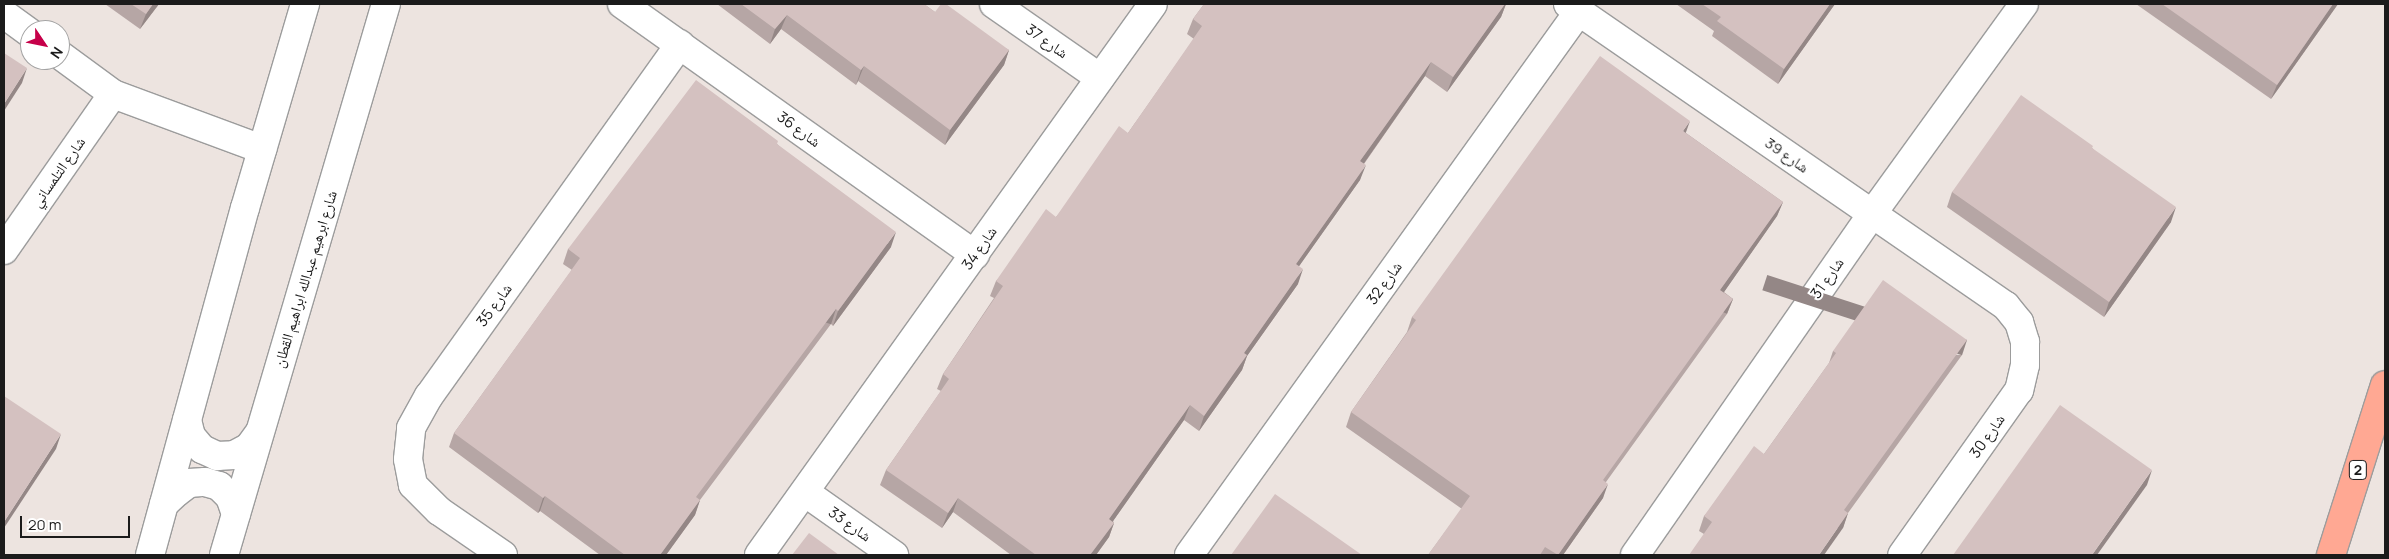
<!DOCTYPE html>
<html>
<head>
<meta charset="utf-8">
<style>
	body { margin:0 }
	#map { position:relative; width:2389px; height:559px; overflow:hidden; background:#ede4e0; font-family:Manrope,"Noto Naskh Arabic",sans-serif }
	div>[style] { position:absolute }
	.roads { filter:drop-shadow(1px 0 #9c9c9c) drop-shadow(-1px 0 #9c9c9c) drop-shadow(0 1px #9c9c9c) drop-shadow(0 -1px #9c9c9c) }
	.minor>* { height:28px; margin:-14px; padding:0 14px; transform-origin:14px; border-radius:14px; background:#fff }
	.major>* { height:28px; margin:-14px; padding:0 14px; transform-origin:14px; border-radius:14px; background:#ffa893 }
	.wall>* { inset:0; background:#b6a6a5 }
	.shaded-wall>* { inset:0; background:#948786; transform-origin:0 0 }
	.building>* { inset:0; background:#d4c1c0 }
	span { translate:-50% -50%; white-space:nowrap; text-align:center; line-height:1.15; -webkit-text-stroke:4px #fff; paint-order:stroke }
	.shield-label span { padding:1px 4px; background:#fff; border:1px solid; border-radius:4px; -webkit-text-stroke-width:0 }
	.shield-label { font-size:14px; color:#1b1b1b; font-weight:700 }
	.street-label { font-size:15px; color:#1b1b1b }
	.frame { position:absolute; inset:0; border:5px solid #1b1b1b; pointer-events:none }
	.north { position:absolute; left:20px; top:20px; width:50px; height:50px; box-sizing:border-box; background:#fff; border:1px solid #a4a4a4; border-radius:50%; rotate:124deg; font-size:14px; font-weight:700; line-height:20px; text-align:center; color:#1b1b1b }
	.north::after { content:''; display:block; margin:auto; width:18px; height:22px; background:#c60049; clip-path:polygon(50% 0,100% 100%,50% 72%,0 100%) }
	.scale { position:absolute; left:20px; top:516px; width:110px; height:22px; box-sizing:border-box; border:2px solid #1b1b1b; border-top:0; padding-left:6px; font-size:15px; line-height:18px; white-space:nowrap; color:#1b1b1b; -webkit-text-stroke:4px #fff; paint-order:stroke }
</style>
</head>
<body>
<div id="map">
	<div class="roads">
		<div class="minor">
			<i style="left:622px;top:4px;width:433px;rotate:35.4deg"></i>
			<i style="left:994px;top:4px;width:129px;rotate:34.9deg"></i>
			<i style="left:1568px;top:4px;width:532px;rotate:34.59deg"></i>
			<i style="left:2006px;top:306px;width:21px;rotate:51deg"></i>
			<i style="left:2019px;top:322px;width:21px;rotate:73deg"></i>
			<i style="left:2025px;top:342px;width:23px;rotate:90deg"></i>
			<i style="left:2025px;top:365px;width:26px;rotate:103deg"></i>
			<i style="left:2019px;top:390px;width:202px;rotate:125.3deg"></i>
			<i style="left:4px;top:14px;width:32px;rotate:36deg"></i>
			<i style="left:60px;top:55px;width:66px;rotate:36.3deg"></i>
			<i style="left:113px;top:94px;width:159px;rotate:20.3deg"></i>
			<i style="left:4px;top:250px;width:190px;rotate:-55.1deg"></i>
			<i style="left:187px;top:420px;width:16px;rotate:76deg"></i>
			<i style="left:191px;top:436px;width:17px;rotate:50deg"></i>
			<i style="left:202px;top:449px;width:17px;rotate:25deg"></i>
			<i style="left:217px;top:456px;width:17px;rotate:-3deg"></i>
			<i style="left:234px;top:455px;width:17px;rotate:-28deg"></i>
			<i style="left:249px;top:447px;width:17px;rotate:-54deg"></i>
			<i style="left:806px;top:493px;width:108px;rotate:35.2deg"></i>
			<i style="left:164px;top:504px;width:18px;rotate:-43deg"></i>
			<i style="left:177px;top:492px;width:15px;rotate:-37deg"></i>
			<i style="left:189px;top:483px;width:16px;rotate:-4deg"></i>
			<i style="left:205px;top:482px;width:15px;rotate:16deg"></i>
			<i style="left:219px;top:486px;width:16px;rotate:45deg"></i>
			<i style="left:230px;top:497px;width:18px;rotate:71deg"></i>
			<i style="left:150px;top:555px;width:360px;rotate:-74.7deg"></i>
			<i style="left:245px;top:208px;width:213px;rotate:-73.6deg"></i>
			<i style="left:224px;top:555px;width:574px;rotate:-73.62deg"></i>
			<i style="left:503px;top:555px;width:78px;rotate:-145.5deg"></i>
			<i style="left:439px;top:511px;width:37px;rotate:-135deg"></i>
			<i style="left:413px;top:485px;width:26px;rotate:-101deg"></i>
			<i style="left:408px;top:459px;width:31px;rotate:-84deg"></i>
			<i style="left:411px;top:428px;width:37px;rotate:-61deg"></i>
			<i style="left:429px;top:396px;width:432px;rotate:-54.5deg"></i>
			<i style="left:759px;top:555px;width:677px;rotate:-54.43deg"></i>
			<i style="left:1189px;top:555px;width:669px;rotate:-54.36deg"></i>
			<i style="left:1635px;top:555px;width:415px;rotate:-55.2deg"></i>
			<i style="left:1872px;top:214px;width:259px;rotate:-54.1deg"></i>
		</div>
		<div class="major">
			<i style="left:2331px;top:555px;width:178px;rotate:-72.4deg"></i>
		</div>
	</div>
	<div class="wall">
		<i style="clip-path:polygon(105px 4px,159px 4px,140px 29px)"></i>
		<i style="clip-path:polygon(717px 4px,924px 4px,935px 12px,1009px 50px,1004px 65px,945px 145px,858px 81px,856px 85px,781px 29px,770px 44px)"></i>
		<i style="clip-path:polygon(1204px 4px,1506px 4px,1501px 17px,1447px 92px,1425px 76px,1364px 164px,1360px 180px,1299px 266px,1298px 284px,1247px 356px,1242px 370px,1199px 431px,1184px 420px,1113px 521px,1114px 523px,1109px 537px,1096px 555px,1011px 555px,953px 512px,942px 528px,880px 485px,886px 470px,941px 391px,937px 389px,943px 374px,994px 298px,990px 296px,996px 281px,1056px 217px,1128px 133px,1194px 39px,1187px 34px,1193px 19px)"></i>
		<i style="clip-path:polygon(1676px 4px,1835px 4px,1778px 84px,1712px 36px,1714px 31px)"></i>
		<i style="clip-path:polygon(2136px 4px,2338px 4px,2271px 99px)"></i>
		<i style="clip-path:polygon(1686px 133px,1783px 202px,1777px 216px,1724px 292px,1733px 299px,1727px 314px,1606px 482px,1603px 498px,1563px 555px,1428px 555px,1462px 509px,1346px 427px,1351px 412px,1407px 332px,1412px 317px)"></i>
		<i style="clip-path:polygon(777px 144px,891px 247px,833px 326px,831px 324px,700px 500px,695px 515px,666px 555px,600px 555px,540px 511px,538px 513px,449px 447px,454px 433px,572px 270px,563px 264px,568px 249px)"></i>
		<i style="clip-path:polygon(2092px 148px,2171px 222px,2104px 317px,1947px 207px,1952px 192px)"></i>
		<i style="clip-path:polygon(1833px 351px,1962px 355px,1848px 513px,1843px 528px,1704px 534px,1699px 531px,1704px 516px,1764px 454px,1829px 363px)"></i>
	</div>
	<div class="shaded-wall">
		<i style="clip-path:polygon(153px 4px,159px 4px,140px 29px,146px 14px)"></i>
		<i style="clip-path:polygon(1505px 4px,1506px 4px,1501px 17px,1447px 92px,1453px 77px)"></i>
		<i style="clip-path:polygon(1830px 4px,1835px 4px,1778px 84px,1784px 69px)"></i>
		<i style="clip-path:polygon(2333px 4px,2338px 4px,2271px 99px,2277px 85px)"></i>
		<i style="clip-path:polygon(787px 15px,781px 29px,770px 44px,775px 29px)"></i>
		<i style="clip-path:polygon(1009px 50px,1004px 65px,945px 145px,950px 130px)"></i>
		<i style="clip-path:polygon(1431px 62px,1425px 76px,1355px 176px,1360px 161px)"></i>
		<i style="clip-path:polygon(864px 66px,858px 81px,856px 85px,861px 70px)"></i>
		<i style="clip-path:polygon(27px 68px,22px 83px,4px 111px,4px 104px)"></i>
		<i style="clip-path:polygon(1690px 121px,1685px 135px,1683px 131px)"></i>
		<i style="clip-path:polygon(1366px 165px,1360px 180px,1290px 279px,1296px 264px)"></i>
		<i style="clip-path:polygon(1783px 202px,1777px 216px,1715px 305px,1720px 290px)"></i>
		<i style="clip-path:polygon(2176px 207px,2171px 222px,2104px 317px,2109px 302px)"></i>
		<i style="clip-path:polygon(896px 232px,891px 247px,833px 326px,838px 311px)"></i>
		<i style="clip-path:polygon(1303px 269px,1298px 284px,1247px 356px,1242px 370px,1199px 431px,1204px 416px,1244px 353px)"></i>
		<i style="left:1733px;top:299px;width:16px;height:223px;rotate:112deg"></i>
		<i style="left:836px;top:309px;width:16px;height:234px;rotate:108deg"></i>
		<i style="left:1967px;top:340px;width:16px;height:210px;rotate:108deg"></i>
		<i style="clip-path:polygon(1190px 405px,1184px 420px,1104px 534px,1109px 519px)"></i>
		<i style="clip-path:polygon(61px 434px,56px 449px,4px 528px,4px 522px)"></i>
		<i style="clip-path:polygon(2152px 470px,2147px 485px,2097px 555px,2092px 555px)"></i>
		<i style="clip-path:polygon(1608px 484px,1603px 498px,1563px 555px,1558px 555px)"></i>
		<i style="clip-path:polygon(545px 496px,540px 511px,538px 513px,543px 498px)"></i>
		<i style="clip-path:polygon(958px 498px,953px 512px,942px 528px,948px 513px)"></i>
		<i style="clip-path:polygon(700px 500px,695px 515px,666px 555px,660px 555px)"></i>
		<i style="clip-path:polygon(1848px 513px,1843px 528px,1824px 555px,1819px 555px)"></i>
		<i style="clip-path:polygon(1114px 523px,1109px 537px,1096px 555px,1090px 555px)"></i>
	</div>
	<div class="building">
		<i style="clip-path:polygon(131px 4px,153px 4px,146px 14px)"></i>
		<i style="clip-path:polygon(741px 4px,924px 4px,935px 12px,941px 4px,946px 4px,1009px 50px,950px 130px,864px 66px,861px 70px,787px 15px,775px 29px)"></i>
		<i style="clip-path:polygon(1204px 4px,1505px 4px,1453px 77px,1431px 62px,1360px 161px,1366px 165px,1296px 264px,1303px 269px,1244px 353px,1247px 355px,1204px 416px,1190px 405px,1109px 519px,1114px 523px,1090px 555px,1036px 555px,958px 498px,948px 513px,886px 470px,949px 379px,943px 374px,1003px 286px,996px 281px,1046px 209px,1056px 217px,1119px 126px,1128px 133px,1202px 26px,1193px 19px)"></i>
		<i style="clip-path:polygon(1702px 4px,1830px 4px,1784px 69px,1717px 21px,1721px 17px)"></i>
		<i style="clip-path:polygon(2162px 4px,2333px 4px,2277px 85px)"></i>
		<i style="clip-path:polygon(4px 53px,27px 68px,4px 104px)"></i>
		<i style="clip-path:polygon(1600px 56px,1690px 121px,1683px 131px,1783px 202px,1720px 290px,1733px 299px,1603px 480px,1608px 484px,1558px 555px,1545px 547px,1540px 555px,1428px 555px,1470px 496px,1351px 412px,1416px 320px,1412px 317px)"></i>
		<i style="clip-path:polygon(696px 80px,778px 141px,777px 144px,896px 232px,838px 311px,836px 309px,696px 497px,700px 500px,660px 555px,625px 555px,545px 496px,543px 498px,454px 433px,580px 258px,568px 249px)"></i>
		<i style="clip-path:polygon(2021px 95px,2093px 146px,2092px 148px,2176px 207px,2109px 302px,1952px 192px)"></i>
		<i style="clip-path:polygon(1883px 280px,1967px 340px,1844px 510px,1848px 513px,1819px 555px,1689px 555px,1712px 522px,1704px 516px,1754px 446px,1764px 454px,1836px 353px,1833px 351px)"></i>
		<i style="clip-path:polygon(4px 396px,61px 434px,4px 522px)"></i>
		<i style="clip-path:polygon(2060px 405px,2152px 470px,2092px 555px,1953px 555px)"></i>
		<i style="clip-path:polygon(1275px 494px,1362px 555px,1231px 555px)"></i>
		<i style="clip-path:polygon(809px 533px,839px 555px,792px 555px)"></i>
	</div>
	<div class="shield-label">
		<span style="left:2358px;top:470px">2</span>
	</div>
	<div class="street-label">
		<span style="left:1047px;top:41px;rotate:35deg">شارع 37</span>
		<span style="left:799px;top:129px;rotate:36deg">شارع 36</span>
		<span style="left:1787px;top:155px;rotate:35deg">شارع 39</span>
		<span style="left:58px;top:172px;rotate:-55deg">شارع التلمساني</span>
		<span style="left:979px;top:248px;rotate:-55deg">شارع 34</span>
		<span style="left:1827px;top:278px;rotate:-55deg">شارع 31</span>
		<span style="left:305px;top:279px;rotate:-73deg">شارع ابرهيم عبدالله ابراهيم القطان</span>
		<span style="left:1384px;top:283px;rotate:-54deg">شارع 32</span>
		<span style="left:494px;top:305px;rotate:-54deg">شارع 35</span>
		<span style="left:1987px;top:436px;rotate:-55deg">شارع 30</span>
		<span style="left:850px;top:524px;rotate:35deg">شارع 33</span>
	</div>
	<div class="frame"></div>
	<div class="north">N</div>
	<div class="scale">20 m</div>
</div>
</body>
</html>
